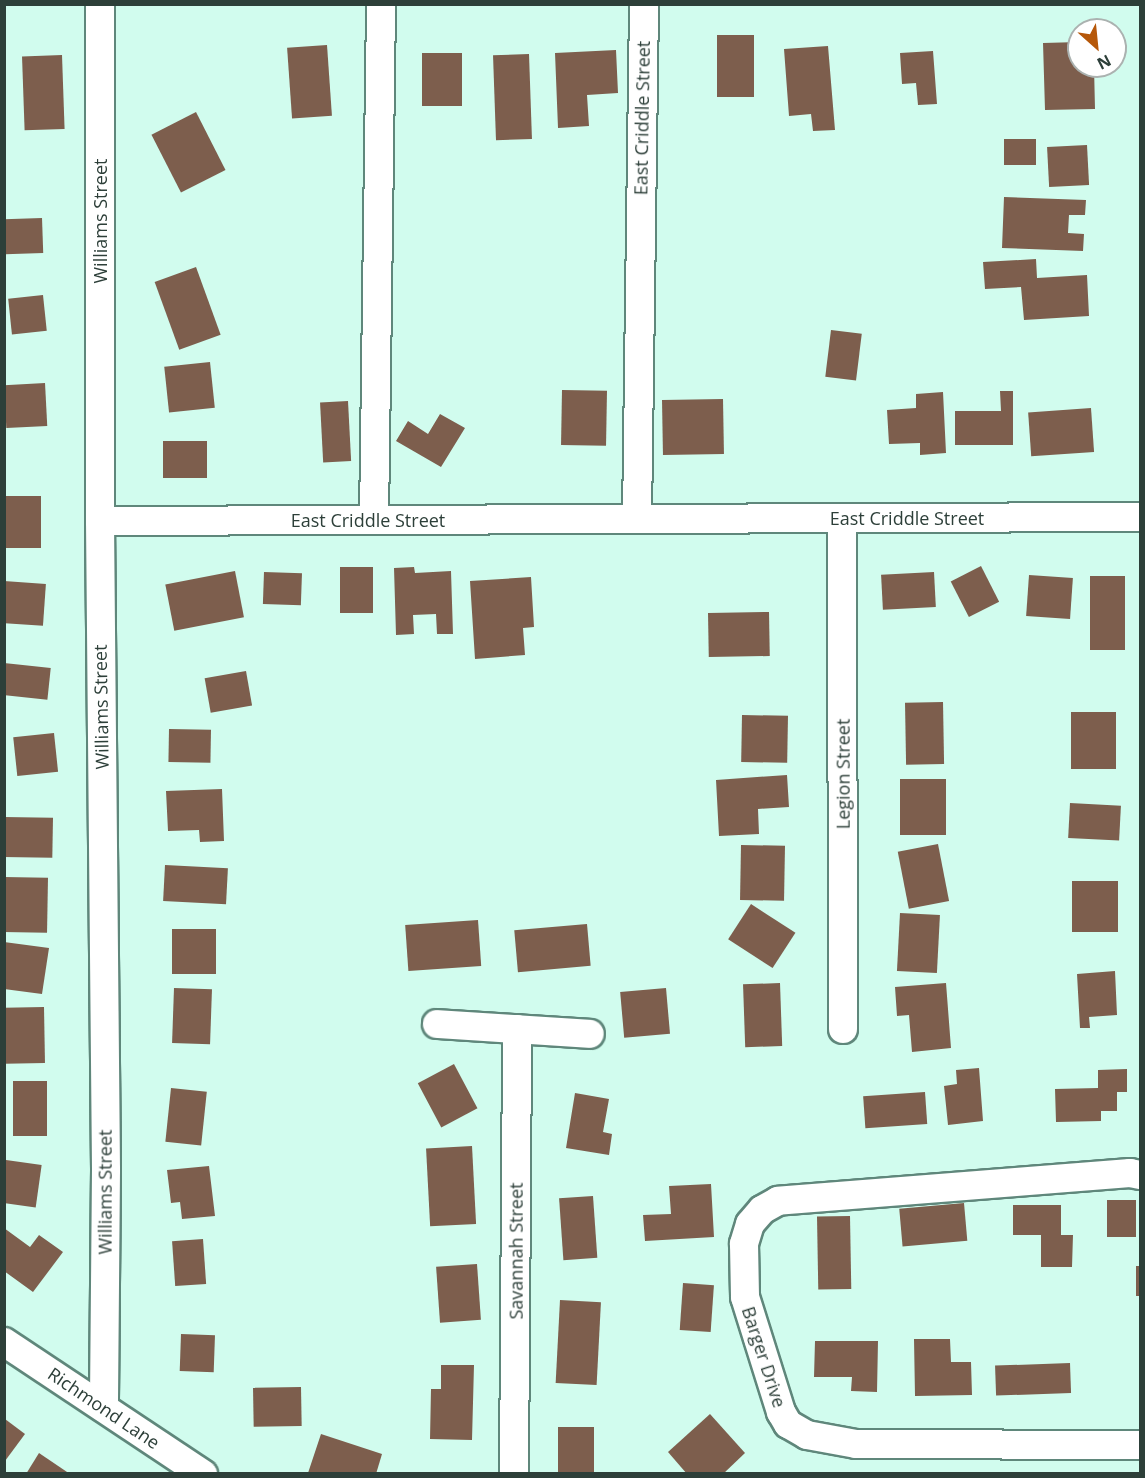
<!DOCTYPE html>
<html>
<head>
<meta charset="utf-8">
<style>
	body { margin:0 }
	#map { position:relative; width:1145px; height:1478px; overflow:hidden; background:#d1fcee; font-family:"Open Sans",sans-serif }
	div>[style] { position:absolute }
	.building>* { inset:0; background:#7d5e4d; transform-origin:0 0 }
	.roads { filter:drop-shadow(2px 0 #5f877b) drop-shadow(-2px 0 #5f877b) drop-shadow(0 2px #5f877b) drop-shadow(0 -2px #5f877b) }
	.minor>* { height:28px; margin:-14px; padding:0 14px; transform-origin:14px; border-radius:14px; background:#fff }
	span { translate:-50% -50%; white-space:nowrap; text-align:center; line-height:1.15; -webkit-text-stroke:6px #fff; paint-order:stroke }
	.street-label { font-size:18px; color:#2d3f39 }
	.frame { position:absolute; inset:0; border:6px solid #2d3f39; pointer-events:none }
	.north { position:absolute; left:1067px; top:18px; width:60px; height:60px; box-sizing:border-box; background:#fff; border:2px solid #abb2b0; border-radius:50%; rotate:153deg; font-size:16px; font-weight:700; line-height:24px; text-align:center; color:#2d3f39 }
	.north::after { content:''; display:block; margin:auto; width:21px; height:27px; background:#b6580a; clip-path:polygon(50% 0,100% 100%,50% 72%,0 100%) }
</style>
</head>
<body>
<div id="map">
	<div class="building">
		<i style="left:717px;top:35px;width:37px;height:62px"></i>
		<i style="clip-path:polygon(1079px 42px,1079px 66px,1094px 66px,1095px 109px,1045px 110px,1043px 43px)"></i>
		<i style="left:327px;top:45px;width:71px;height:40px;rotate:86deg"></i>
		<i style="clip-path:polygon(828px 46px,835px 130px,813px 131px,811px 114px,789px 116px,784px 49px)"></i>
		<i style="clip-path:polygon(616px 50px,618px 93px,587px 95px,589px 126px,558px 128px,555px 53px)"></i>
		<i style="clip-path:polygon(933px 51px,937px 104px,918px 105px,916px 83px,902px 84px,900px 53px)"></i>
		<i style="left:422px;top:53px;width:40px;height:53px"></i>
		<i style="left:529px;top:54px;width:85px;height:36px;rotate:88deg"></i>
		<i style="left:62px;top:55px;width:74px;height:40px;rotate:88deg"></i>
		<i style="left:196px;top:112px;width:65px;height:50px;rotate:63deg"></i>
		<i style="left:1036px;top:139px;width:26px;height:32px;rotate:90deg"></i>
		<i style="left:1087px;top:145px;width:40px;height:40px;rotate:87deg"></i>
		<i style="clip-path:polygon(1004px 197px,1086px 200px,1085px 215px,1069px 215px,1068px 233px,1084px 234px,1083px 251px,1002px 248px)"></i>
		<i style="left:42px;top:218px;width:35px;height:38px;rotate:88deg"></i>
		<i style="clip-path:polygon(1036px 259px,1037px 278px,1087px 275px,1089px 316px,1024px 320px,1021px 287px,985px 289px,983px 262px)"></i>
		<i style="left:196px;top:267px;width:72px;height:44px;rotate:70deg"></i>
		<i style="left:43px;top:295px;width:36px;height:35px;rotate:84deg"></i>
		<i style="left:831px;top:330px;width:31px;height:47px;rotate:7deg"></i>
		<i style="left:210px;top:362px;width:46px;height:46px;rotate:84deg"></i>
		<i style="left:45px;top:383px;width:43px;height:41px;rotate:87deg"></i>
		<i style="left:562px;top:390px;width:45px;height:55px;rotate:1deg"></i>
		<i style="clip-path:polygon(1000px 391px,1013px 391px,1013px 445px,955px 445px,955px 411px,1001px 411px)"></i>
		<i style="clip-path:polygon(943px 392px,946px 453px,920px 455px,920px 443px,889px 444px,887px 410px,916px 408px,916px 394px)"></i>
		<i style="left:723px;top:399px;width:55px;height:61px;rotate:89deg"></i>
		<i style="left:348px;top:401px;width:60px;height:28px;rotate:87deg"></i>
		<i style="left:1091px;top:408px;width:44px;height:63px;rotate:86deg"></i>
		<i style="clip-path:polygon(440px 414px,465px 428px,441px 467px,396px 441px,408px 421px,428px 434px)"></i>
		<i style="left:163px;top:441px;width:44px;height:37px"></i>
		<i style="left:4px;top:496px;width:37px;height:52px"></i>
		<i style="left:981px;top:566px;width:40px;height:34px;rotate:63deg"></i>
		<i style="left:340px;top:567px;width:33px;height:46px"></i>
		<i style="clip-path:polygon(414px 567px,415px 573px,451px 571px,453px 634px,437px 634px,436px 614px,413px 615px,414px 634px,396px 635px,394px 568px)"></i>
		<i style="left:235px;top:571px;width:47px;height:71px;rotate:79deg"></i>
		<i style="left:264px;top:572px;width:38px;height:32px;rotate:2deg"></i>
		<i style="left:934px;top:572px;width:35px;height:53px;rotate:87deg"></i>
		<i style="left:1029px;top:575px;width:44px;height:41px;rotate:4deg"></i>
		<i style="left:1090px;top:576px;width:35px;height:74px"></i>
		<i style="clip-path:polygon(531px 577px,534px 627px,523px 628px,525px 655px,475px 659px,470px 581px)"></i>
		<i style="left:4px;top:581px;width:42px;height:42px;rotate:4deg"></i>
		<i style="left:769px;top:612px;width:44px;height:61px;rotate:89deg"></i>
		<i style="left:4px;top:663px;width:47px;height:32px;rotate:6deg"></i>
		<i style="left:246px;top:671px;width:35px;height:42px;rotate:80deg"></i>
		<i style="left:943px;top:702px;width:62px;height:38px;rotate:89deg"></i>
		<i style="left:1071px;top:712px;width:45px;height:57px"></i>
		<i style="left:742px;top:715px;width:46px;height:47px;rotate:1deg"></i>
		<i style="left:169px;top:729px;width:42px;height:33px;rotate:1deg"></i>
		<i style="left:54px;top:733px;width:39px;height:41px;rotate:84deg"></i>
		<i style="clip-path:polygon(787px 775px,789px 807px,758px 809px,759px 834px,719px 836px,716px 780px)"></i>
		<i style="left:946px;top:779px;width:56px;height:46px;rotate:90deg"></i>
		<i style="clip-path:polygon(222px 789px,224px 841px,200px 842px,199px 830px,168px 831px,166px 791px)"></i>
		<i style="left:1070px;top:803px;width:51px;height:35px;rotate:3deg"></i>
		<i style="left:4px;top:817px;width:49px;height:40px;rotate:1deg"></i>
		<i style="left:938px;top:844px;width:58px;height:41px;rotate:79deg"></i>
		<i style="left:741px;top:845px;width:44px;height:55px;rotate:1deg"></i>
		<i style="left:165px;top:865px;width:63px;height:36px;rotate:3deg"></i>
		<i style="left:4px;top:877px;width:44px;height:55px;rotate:1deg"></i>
		<i style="left:1072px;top:881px;width:46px;height:51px"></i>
		<i style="left:751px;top:904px;width:53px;height:42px;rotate:33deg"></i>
		<i style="left:900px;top:913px;width:40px;height:58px;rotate:3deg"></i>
		<i style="left:478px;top:920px;width:46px;height:73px;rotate:86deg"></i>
		<i style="left:587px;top:924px;width:42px;height:73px;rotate:85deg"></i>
		<i style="left:172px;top:929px;width:44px;height:45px"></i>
		<i style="clip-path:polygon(4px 942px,49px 948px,42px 994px,4px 989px)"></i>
		<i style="clip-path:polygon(1115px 971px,1117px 1015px,1089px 1017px,1090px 1028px,1080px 1028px,1077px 974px)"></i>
		<i style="left:780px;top:983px;width:63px;height:37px;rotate:88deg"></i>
		<i style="clip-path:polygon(946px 983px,951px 1048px,912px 1052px,909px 1015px,897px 1016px,895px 987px)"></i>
		<i style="left:174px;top:988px;width:38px;height:55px;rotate:2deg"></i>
		<i style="left:666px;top:988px;width:46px;height:46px;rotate:85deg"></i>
		<i style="left:44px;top:1007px;width:56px;height:40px;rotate:89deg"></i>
		<i style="left:454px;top:1064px;width:50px;height:41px;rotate:62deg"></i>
		<i style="clip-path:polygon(979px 1068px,983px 1121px,948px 1125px,944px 1086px,957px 1084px,956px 1070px)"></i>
		<i style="clip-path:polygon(1127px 1069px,1127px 1092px,1117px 1092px,1117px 1111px,1101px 1111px,1101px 1121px,1056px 1122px,1055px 1089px,1098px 1088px,1098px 1070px)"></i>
		<i style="left:13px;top:1081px;width:34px;height:55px"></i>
		<i style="left:171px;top:1088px;width:36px;height:54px;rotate:6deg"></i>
		<i style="left:925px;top:1092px;width:32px;height:62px;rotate:86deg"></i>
		<i style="clip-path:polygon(575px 1093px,609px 1099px,603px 1132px,612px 1134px,609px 1155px,566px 1148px)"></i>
		<i style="left:472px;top:1146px;width:78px;height:46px;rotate:87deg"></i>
		<i style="left:6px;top:1160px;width:36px;height:43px;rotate:8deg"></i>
		<i style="clip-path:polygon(209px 1166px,215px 1216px,182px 1219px,180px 1202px,171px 1203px,167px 1170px)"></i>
		<i style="clip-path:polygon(711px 1184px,714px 1237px,645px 1241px,643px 1215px,671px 1214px,669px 1186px)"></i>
		<i style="left:593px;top:1196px;width:62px;height:34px;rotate:86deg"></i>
		<i style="left:1107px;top:1200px;width:29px;height:37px"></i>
		<i style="left:964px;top:1203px;width:38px;height:65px;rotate:85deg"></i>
		<i style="clip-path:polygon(1013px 1205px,1061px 1205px,1061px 1235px,1073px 1235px,1072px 1267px,1041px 1267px,1041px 1235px,1013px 1235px)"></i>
		<i style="left:850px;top:1216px;width:73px;height:33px;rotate:89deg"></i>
		<i style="clip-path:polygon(4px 1228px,30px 1247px,39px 1235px,63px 1252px,33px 1292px,4px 1271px)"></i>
		<i style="left:203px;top:1239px;width:45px;height:31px;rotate:86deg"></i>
		<i style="left:477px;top:1264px;width:56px;height:41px;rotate:86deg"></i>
		<i style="left:1136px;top:1266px;width:4px;height:30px"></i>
		<i style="left:683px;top:1283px;width:31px;height:47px;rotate:4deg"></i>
		<i style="left:560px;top:1300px;width:41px;height:83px;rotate:3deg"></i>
		<i style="left:181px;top:1334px;width:34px;height:37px;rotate:2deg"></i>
		<i style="clip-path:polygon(914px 1339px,950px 1339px,951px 1362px,971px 1362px,972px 1395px,915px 1396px)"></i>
		<i style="clip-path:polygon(815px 1341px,878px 1341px,877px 1392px,851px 1391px,852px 1377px,814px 1377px)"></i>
		<i style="left:1070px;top:1363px;width:30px;height:75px;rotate:88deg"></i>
		<i style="clip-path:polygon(441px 1365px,474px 1365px,472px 1440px,430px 1439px,431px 1389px,441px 1389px)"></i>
		<i style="left:301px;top:1387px;width:39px;height:48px;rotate:89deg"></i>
		<i style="clip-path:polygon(710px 1414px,745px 1453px,723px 1474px,687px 1474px,668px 1452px)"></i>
		<i style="clip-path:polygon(5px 1419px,25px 1434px,5px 1461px)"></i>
		<i style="left:558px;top:1427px;width:36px;height:47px"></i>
		<i style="clip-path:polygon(321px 1434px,382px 1454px,376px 1474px,308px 1473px)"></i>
		<i style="clip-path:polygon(39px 1453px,70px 1474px,26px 1474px)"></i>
	</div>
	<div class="roads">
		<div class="minor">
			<i style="left:100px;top:4px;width:517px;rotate:90deg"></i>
			<i style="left:100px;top:521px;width:649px;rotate:89.47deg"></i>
			<i style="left:106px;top:1170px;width:238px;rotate:90.5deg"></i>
			<i style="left:842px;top:518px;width:511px;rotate:89.89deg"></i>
			<i style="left:637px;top:519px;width:515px;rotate:-89.22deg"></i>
			<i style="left:374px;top:520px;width:516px;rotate:-89.22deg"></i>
			<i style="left:100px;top:521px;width:1040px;rotate:-0.22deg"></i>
			<i style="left:437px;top:1024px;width:153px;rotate:3.7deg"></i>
			<i style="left:1140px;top:1175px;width:10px;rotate:-169deg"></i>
			<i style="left:1130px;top:1173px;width:353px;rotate:175.5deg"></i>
			<i style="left:778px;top:1201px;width:18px;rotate:151deg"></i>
			<i style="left:762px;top:1210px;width:18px;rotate:131deg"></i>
			<i style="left:750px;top:1224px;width:21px;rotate:107deg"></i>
			<i style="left:744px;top:1244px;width:53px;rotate:88.9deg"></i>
			<i style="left:745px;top:1297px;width:121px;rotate:72.6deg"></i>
			<i style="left:781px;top:1412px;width:14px;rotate:60deg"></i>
			<i style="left:788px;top:1424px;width:22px;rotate:30deg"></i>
			<i style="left:807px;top:1435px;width:50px;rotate:10.4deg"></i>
			<i style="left:856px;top:1444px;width:284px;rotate:0.2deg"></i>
			<i style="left:4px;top:1342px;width:239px;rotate:33.6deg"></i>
			<i style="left:514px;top:1474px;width:445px;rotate:-89.6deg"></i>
		</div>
	</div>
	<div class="street-label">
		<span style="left:642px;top:118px;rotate:-89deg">East Criddle Street</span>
		<span style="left:100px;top:221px;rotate:-90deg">Williams Street</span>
		<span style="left:907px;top:518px">East Criddle Street</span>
		<span style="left:368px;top:520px">East Criddle Street</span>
		<span style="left:101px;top:707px;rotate:-91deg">Williams Street</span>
		<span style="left:843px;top:774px;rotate:-90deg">Legion Street</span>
		<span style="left:105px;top:1192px;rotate:-90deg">Williams Street</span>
		<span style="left:516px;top:1251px;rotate:-90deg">Savannah Street</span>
		<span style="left:764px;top:1357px;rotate:72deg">Barger Drive</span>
		<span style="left:104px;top:1408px;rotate:34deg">Richmond Lane</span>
	</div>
	<div class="frame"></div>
	<div class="north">N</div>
</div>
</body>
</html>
